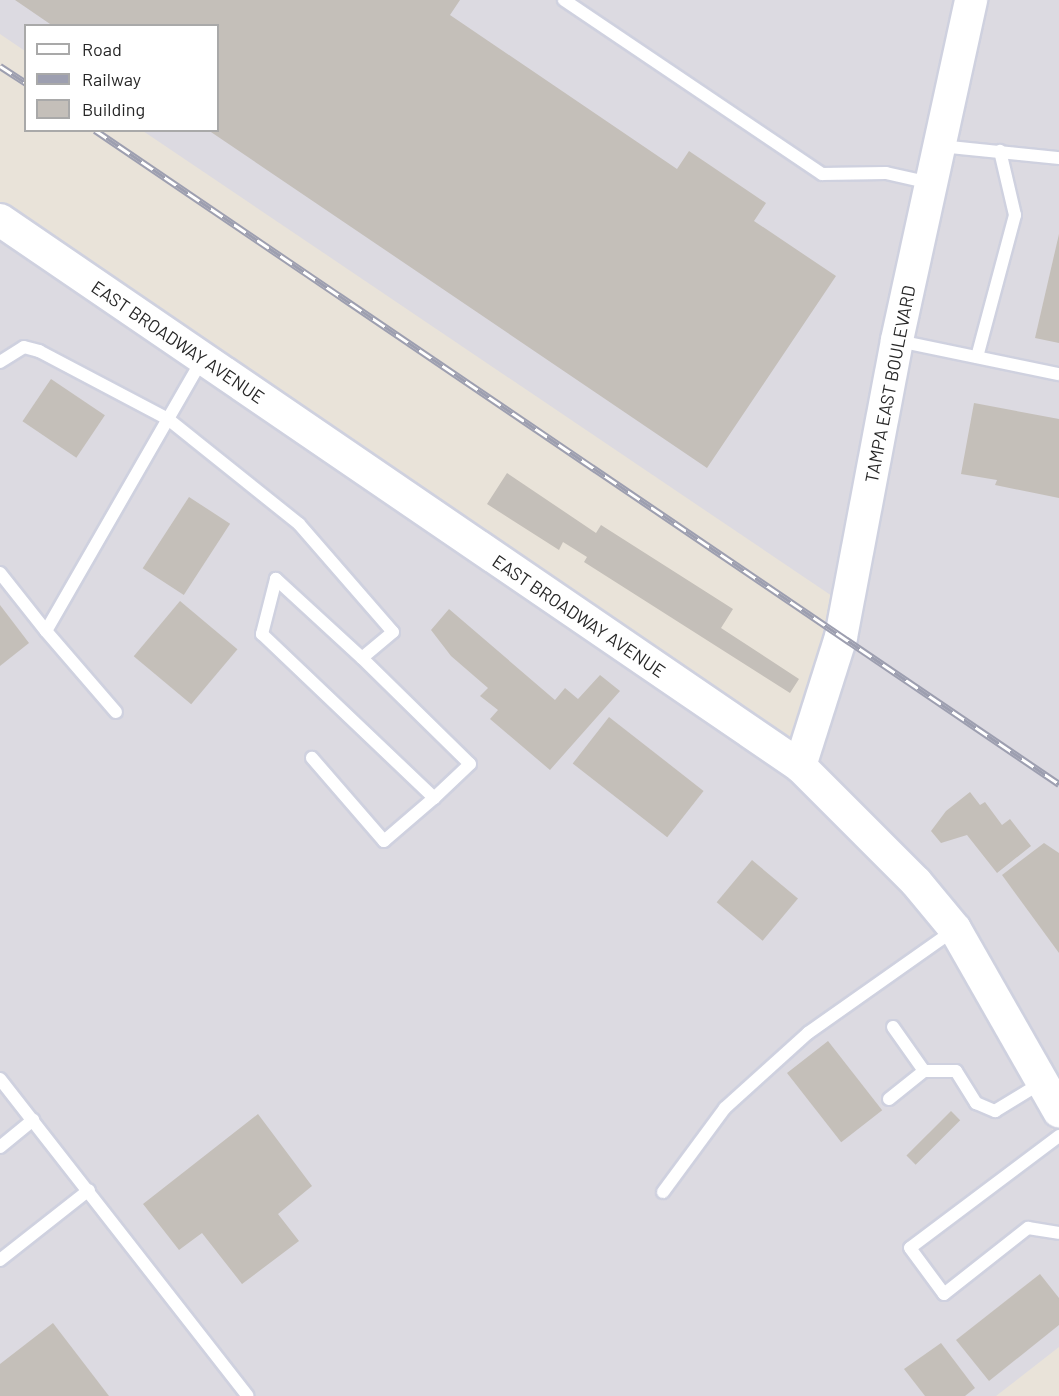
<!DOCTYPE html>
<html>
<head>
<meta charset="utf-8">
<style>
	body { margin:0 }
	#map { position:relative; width:1059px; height:1396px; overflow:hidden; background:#e9e3d9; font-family:Barlow,sans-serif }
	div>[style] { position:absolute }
	.industrial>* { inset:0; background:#dcdae1 }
	.building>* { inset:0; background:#c4bfb9; transform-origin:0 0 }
	.roads { filter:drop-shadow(2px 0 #cfd1df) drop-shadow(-2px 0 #cfd1df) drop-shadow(0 2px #cfd1df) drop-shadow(0 -2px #cfd1df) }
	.lane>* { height:12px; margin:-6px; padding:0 6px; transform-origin:6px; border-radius:6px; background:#fff }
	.secondary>* { height:32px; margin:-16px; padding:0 16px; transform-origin:16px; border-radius:16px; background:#fff }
	.rail>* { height:7px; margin-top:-3.5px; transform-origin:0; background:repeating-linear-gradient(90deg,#fff 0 14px,#9d9fb0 0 28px); box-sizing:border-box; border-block:2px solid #9d9fb0 }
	span { translate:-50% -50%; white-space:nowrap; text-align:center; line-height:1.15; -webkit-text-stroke:6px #fff; paint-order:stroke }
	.street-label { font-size:18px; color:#272727 }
	.legend { position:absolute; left:24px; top:24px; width:195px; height:108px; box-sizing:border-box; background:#fff; border:2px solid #a9a9a9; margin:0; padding:8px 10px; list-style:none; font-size:18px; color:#272727 }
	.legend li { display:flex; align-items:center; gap:12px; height:30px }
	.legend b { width:30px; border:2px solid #a9a9a9 }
</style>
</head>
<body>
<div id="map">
	<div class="industrial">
		<i style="clip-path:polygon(0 0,957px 0,835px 598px,143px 131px,218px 130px,218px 26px,26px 26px,25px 51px,0 34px)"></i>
		<i style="clip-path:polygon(985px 0,1059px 0,1059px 1082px,816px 760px)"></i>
		<i style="clip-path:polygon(0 238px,784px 773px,783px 777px,792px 779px,905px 892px,943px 937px,1059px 1141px,1059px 1347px,996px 1396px,0 1396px)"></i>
	</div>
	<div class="building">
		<i style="clip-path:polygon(15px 0,460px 0,450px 15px,677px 169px,689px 151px,766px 203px,754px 221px,836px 276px,707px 468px,208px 130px,218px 130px,218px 26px,53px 26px)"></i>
		<i style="clip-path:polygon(1059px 234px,1059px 343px,1035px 338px)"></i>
		<i style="left:51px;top:379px;width:65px;height:51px;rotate:34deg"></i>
		<i style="clip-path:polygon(974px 403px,1059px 419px,1059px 498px,995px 485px,997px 480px,961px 474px)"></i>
		<i style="clip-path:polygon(507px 473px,596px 533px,601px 525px,733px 609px,721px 628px,799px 679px,790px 693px,584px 562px,587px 557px,563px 542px,559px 550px,487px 504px)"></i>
		<i style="left:189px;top:497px;width:49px;height:85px;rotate:33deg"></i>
		<i style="left:180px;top:601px;width:75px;height:72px;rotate:40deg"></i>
		<i style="clip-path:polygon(0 605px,29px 643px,0 666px)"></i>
		<i style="clip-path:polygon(449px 609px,555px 700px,565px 688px,578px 699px,600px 675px,620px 691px,550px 770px,490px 719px,498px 710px,480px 696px,488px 688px,451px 656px,431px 630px)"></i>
		<i style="left:609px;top:717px;width:120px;height:59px;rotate:38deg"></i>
		<i style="clip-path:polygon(970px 792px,980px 805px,985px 802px,1002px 825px,1010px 819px,1031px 846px,997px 873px,967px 835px,941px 843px,931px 831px,946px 811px)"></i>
		<i style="clip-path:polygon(1044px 843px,1059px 853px,1059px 953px,1002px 875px)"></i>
		<i style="left:752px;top:860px;width:60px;height:55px;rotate:40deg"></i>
		<i style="left:828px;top:1041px;width:88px;height:52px;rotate:52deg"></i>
		<i style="left:951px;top:1111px;width:13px;height:63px;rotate:45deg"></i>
		<i style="clip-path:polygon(258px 1114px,312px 1186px,278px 1214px,299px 1241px,242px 1284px,202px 1233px,179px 1250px,143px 1204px)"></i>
		<i style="clip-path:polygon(1040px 1274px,1059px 1298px,1059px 1325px,989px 1381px,956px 1340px)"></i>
		<i style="clip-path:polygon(53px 1323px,109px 1396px,0 1396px,0 1364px)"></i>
		<i style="clip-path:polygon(941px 1343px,975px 1388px,965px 1396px,925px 1396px,904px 1369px)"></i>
	</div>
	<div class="roads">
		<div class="lane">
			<i style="left:564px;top:0;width:311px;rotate:34deg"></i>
			<i style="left:822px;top:174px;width:64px;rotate:-0.9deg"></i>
			<i style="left:886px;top:173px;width:45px;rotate:12.8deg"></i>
			<i style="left:940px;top:146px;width:120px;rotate:5.8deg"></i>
			<i style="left:899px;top:341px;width:163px;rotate:11.7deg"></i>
			<i style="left:977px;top:357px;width:147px;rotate:-75deg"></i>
			<i style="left:1015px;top:215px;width:66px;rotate:-103.2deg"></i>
			<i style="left:0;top:362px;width:28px;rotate:-32deg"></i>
			<i style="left:24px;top:347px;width:16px;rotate:15deg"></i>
			<i style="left:39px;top:351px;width:146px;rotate:27.8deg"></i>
			<i style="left:168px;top:419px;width:168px;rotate:38.7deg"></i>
			<i style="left:299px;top:524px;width:143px;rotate:49deg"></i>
			<i style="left:393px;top:632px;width:40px;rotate:140deg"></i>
			<i style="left:362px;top:658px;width:117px;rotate:-137.4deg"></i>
			<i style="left:276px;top:579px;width:57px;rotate:104.3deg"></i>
			<i style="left:262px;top:634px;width:238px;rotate:43.6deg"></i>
			<i style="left:434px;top:798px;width:66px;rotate:139.3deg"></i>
			<i style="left:384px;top:841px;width:110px;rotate:-130.9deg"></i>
			<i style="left:0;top:573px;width:74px;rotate:51.6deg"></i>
			<i style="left:46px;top:631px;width:107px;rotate:49.2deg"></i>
			<i style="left:46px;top:631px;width:313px;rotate:-60.1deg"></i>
			<i style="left:362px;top:658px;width:151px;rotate:44.5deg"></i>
			<i style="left:470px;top:764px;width:50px;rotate:136.6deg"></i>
			<i style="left:893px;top:1027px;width:54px;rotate:54.8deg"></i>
			<i style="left:0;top:1079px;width:402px;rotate:52deg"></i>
			<i style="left:889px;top:1099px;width:45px;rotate:-38.7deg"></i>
			<i style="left:924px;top:1071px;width:32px"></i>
			<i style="left:956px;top:1071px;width:38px;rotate:58deg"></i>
			<i style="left:976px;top:1103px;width:21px;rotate:23deg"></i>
			<i style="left:995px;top:1111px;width:54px;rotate:-31.3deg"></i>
			<i style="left:1059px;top:1136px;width:186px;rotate:143.1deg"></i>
			<i style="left:910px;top:1248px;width:57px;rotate:53.5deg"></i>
			<i style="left:944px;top:1294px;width:107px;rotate:-38.2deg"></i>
			<i style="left:1028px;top:1228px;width:31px;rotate:9deg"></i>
			<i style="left:0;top:1147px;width:43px;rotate:-39.3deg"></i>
			<i style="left:663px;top:1192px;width:104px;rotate:-53.6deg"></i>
			<i style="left:725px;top:1108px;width:112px;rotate:-42.1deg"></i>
			<i style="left:808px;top:1033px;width:179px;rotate:-35.2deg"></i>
			<i style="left:0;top:1260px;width:113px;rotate:-38.2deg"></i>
		</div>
		<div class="secondary">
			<i style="left:0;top:220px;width:969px;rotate:34.31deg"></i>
			<i style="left:800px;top:766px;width:164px;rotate:45deg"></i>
			<i style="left:916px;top:882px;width:61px;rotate:50.3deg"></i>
			<i style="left:955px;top:929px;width:210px;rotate:60.3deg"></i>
			<i style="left:800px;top:766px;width:135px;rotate:-72.4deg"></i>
			<i style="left:841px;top:637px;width:302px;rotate:-79.3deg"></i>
			<i style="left:897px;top:340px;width:348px;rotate:-77.7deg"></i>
		</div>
	</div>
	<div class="rail">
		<i style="left:0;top:66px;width:31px;rotate:33deg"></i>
		<i style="left:95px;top:130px;width:1165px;rotate:34.15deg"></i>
	</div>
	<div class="street-label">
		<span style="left:178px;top:342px;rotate:34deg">EAST BROADWAY AVENUE</span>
		<span style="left:890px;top:384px;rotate:-79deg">TAMPA EAST BOULEVARD</span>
		<span style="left:579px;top:616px;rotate:34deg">EAST BROADWAY AVENUE</span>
	</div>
	<ul class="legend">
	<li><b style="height:8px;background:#fff"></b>Road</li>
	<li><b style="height:8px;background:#9d9fb0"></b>Railway</li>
	<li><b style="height:16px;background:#c4bfb9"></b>Building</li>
	</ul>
</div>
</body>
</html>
